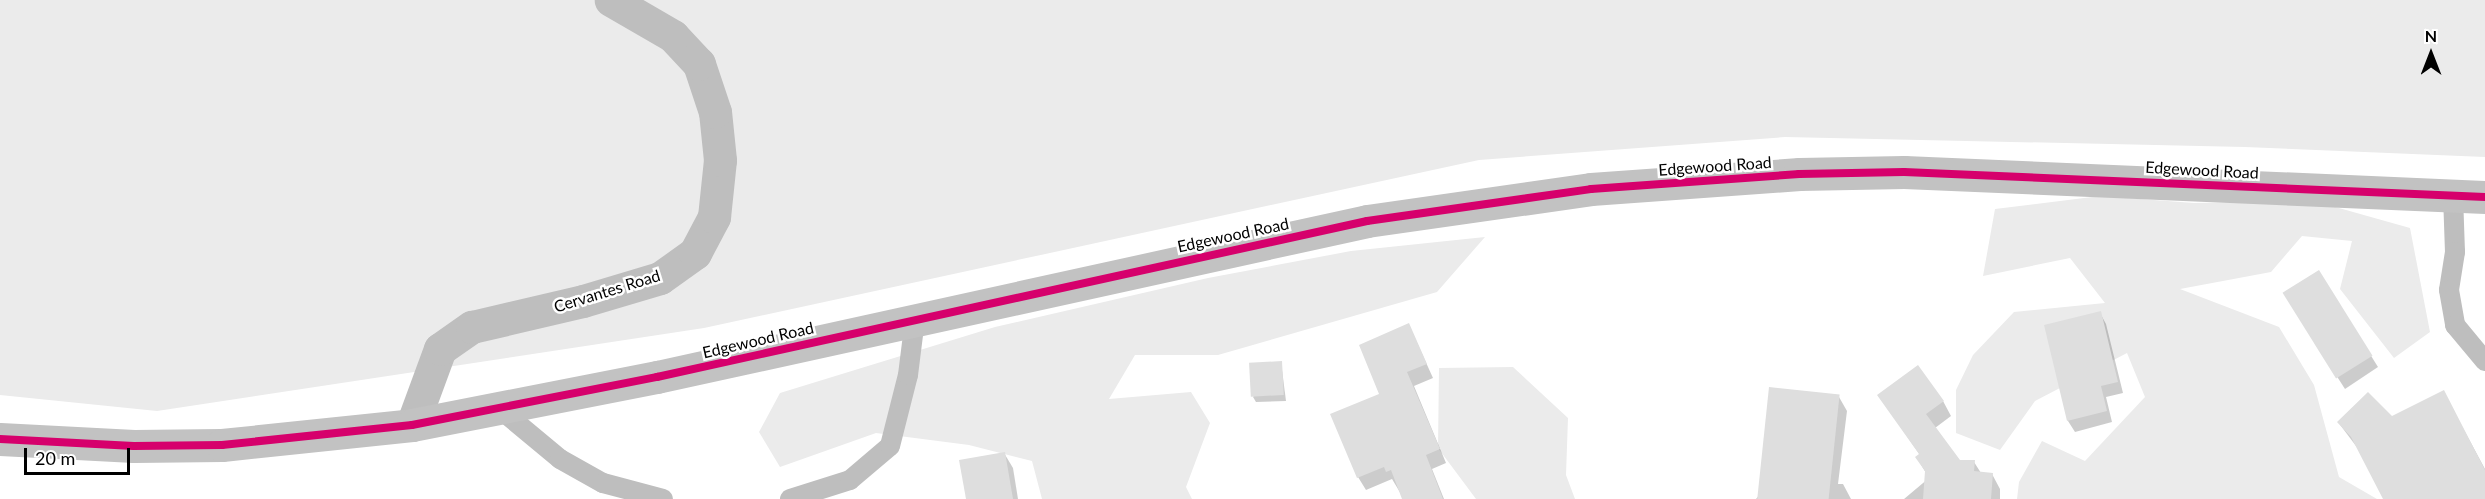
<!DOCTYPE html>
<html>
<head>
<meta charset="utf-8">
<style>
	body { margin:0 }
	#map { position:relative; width:2485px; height:499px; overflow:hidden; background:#fff; font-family:Lato,sans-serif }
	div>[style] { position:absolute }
	.green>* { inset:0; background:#ebebeb }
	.shadow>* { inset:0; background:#0003 }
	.building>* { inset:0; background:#dedede; transform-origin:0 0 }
	.service>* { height:20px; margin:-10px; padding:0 10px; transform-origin:10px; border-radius:10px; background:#bebebe }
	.minor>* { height:33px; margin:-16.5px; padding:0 16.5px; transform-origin:16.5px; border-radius:16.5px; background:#bebebe }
	.secondary>* { height:33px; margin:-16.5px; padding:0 16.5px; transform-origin:16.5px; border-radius:16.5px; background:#c2c2c2 }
	.cycleway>* { height:8px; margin:-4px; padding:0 4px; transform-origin:4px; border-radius:4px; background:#d6006c }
	span { translate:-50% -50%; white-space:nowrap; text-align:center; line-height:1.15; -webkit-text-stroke:5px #fff; paint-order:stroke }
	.street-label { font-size:16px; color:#000 }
	.north { position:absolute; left:2401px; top:24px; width:60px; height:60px; -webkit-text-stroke:4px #fff; paint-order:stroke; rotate:0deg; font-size:16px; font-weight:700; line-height:24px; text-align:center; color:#000 }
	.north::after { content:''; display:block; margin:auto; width:21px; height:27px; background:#000; clip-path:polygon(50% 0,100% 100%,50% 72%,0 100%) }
	.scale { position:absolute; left:24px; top:448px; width:106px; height:27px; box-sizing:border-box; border:3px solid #000; border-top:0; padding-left:8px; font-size:18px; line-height:21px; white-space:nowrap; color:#000; -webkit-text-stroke:4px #fff; paint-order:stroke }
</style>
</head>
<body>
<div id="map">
	<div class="green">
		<i style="clip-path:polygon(0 0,2485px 0,2485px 157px,2245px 147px,1785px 137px,1479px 160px,704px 328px,157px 411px,0 395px)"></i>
		<i style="clip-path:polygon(2100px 196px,2194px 203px,2314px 201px,2410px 228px,2430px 332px,2394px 358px,2340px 289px,2352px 241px,2302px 236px,2271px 272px,2180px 289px,2279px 327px,2314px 385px,2339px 477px,2377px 499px,2017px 499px,2019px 482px,2042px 441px,2085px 461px,2145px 397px,2127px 353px,2035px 401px,2000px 450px,1956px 433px,1956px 390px,1973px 355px,2014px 312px,2105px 303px,2070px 258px,1983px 276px,1995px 209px)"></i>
		<i style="clip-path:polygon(1485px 237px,1437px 292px,1218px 355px,1135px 355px,1109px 399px,1191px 392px,1210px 423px,1186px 487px,1192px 499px,1042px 499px,1032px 461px,969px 445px,876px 433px,780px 467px,759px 432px,780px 393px,995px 327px,1208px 278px,1351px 251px)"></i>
		<i style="clip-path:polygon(1513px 367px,1568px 418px,1566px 475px,1575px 499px,1476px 499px,1438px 448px,1439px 368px)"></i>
	</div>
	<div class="shadow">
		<i style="clip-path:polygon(2319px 272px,2378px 367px,2345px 389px,2291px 305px)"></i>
		<i style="clip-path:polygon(2100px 313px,2106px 324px,2123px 393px,2106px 397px,2112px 422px,2075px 432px,2068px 421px,2046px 326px)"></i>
		<i style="clip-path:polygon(1409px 325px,1433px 378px,1414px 386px,1446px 463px,1432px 469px,1444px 499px,1404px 499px,1392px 479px,1366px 490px,1358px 477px,1381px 395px)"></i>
		<i style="clip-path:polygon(1281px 362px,1286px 401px,1256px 402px,1253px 397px)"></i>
		<i style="clip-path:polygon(1879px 396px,1943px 401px,1951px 416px,1935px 428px,1959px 461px,1974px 462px,1981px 473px,1992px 474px,2000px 489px,2000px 499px,1904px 499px,1929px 478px,1917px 458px,1920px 455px)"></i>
		<i style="clip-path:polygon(1839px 397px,1847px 411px,1838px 484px,1843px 484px,1851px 499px,1756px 499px)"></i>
		<i style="clip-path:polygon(2451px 406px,2485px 469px,2485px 499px,2384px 499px,2359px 450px,2338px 422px,2392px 418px)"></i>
		<i style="clip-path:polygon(1004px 453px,1013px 468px,1018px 499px,967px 499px)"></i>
	</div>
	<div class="building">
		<i style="left:2319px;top:270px;width:101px;height:43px;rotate:58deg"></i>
		<i style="clip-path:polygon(2101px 311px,2118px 382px,2101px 386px,2107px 411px,2067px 421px,2044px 325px)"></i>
		<i style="clip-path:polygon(1409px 323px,1427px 364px,1407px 372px,1440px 449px,1426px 455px,1443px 499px,1402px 499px,1391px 470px,1386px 472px,1384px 467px,1357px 478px,1330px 414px,1379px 394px,1359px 345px)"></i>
		<i style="left:1282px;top:361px;width:34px;height:33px;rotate:87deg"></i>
		<i style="clip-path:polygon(1918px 365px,1944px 401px,1926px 414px,1960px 460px,1975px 460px,1974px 471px,1993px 473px,1991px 499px,1923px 499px,1925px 471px,1915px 457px,1919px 454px,1877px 395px)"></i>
		<i style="left:1769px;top:387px;width:71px;height:113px;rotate:6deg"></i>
		<i style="clip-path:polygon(2444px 390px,2485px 470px,2485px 499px,2383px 499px,2351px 437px,2337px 422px,2368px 392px,2392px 416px)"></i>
		<i style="clip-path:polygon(1005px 452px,1013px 499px,966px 499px,959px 460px)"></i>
	</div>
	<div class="service">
		<i style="left:2453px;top:195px;width:57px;rotate:88deg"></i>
		<i style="left:2455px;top:252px;width:38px;rotate:99deg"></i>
		<i style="left:2449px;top:290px;width:36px;rotate:80deg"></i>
		<i style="left:2455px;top:325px;width:47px;rotate:50.2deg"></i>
		<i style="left:500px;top:409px;width:78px;rotate:39.8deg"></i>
		<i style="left:560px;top:459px;width:49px;rotate:29.2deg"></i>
		<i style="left:603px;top:483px;width:62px;rotate:14.9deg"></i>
		<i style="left:790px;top:499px;width:63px;rotate:-17.6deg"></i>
		<i style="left:850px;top:480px;width:52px;rotate:-40.4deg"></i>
		<i style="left:890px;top:446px;width:73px;rotate:-75.8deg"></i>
		<i style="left:908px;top:375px;width:56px;rotate:-82.9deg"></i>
	</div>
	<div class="minor">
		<i style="left:412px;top:425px;width:81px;rotate:-69.8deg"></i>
		<i style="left:440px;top:349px;width:39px;rotate:-35deg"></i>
		<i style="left:472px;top:327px;width:114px;rotate:-13.2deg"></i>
		<i style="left:583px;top:301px;width:80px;rotate:-16.6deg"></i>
		<i style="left:660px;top:278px;width:43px;rotate:-35.5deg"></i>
		<i style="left:695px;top:253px;width:41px;rotate:-62.2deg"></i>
		<i style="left:714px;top:217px;width:57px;rotate:-84deg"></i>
		<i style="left:720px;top:160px;width:48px;rotate:-95.9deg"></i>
		<i style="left:715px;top:112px;width:51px;rotate:-108.4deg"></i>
		<i style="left:699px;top:64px;width:38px;rotate:-133deg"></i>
		<i style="left:673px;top:36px;width:72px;rotate:-149.9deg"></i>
	</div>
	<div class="secondary">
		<i style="left:0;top:439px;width:134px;rotate:3deg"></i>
		<i style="left:134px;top:446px;width:88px;rotate:-0.7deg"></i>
		<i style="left:222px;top:445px;width:191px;rotate:-6deg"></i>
		<i style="left:412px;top:425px;width:250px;rotate:-11.1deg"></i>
		<i style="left:657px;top:377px;width:727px;rotate:-12.39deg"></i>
		<i style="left:1367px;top:221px;width:226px;rotate:-8.1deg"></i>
		<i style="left:1591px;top:189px;width:209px;rotate:-4.1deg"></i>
		<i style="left:1799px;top:174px;width:105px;rotate:-1.1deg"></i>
		<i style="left:1904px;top:172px;width:582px;rotate:2.46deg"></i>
	</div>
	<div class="cycleway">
		<i style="left:0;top:439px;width:134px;rotate:3deg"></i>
		<i style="left:134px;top:446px;width:88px;rotate:-0.7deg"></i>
		<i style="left:222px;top:445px;width:191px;rotate:-6deg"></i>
		<i style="left:412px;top:425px;width:250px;rotate:-11.1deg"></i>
		<i style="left:657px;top:377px;width:727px;rotate:-12.39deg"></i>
		<i style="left:1367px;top:221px;width:226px;rotate:-8.1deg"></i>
		<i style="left:1591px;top:189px;width:209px;rotate:-4.1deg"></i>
		<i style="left:1799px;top:174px;width:105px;rotate:-1.1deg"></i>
		<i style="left:1904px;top:172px;width:582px;rotate:2.46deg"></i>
	</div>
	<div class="street-label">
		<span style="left:1715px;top:166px;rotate:-4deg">Edgewood Road</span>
		<span style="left:2202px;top:170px;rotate:3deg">Edgewood Road</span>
		<span style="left:1233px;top:235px;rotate:-12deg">Edgewood Road</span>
		<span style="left:607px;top:291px;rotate:-17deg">Cervantes Road</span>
		<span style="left:758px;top:340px;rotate:-13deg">Edgewood Road</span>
	</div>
	<div class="north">N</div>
	<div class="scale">20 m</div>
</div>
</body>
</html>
